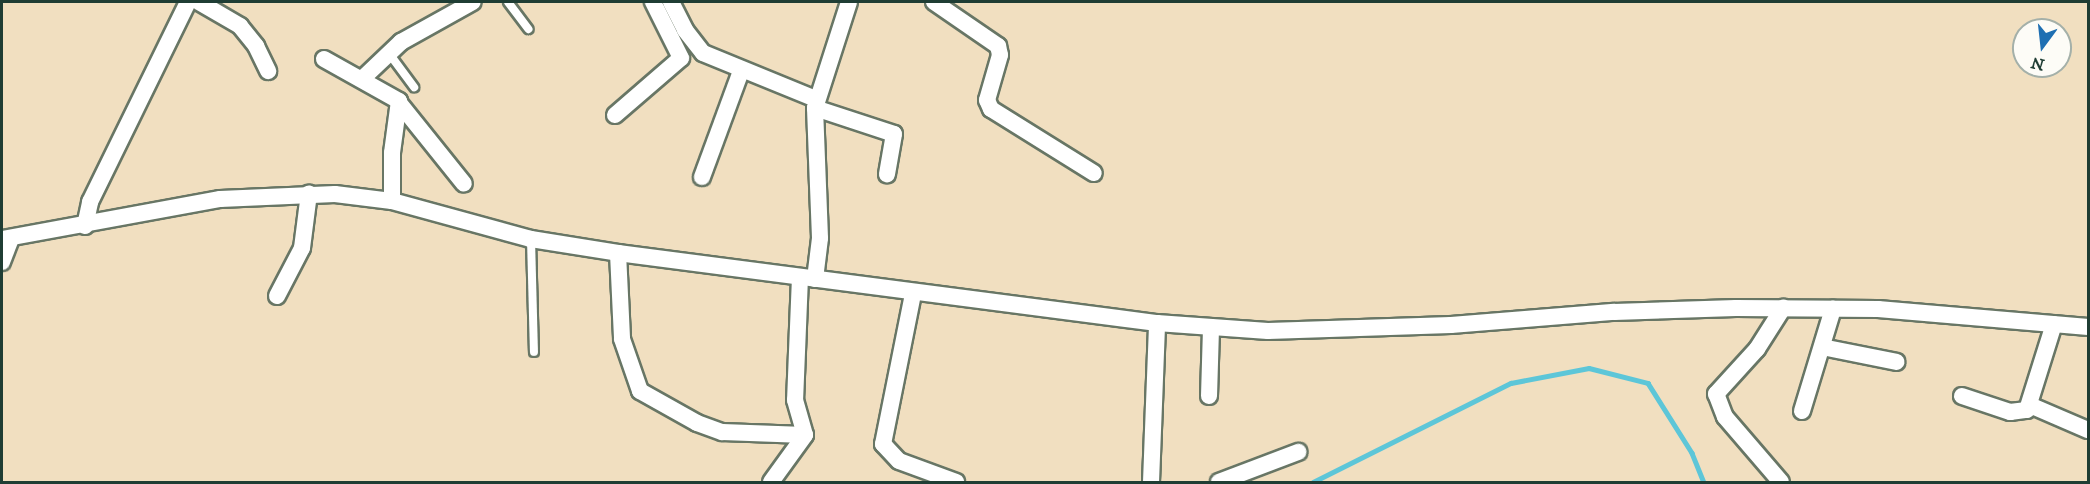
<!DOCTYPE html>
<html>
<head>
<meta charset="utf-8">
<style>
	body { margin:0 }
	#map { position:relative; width:2090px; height:484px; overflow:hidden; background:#f1dfc0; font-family:"IM FELL DW Pica",serif }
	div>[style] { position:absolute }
	.stream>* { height:4.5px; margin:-2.25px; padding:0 2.25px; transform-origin:2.25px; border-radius:2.25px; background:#5dc6d8 }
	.roads { filter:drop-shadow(2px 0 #687665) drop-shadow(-2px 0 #687665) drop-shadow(0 2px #687665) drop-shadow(0 -2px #687665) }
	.service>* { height:8px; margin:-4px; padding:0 4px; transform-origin:4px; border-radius:4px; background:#fff }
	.minor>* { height:16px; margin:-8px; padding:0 8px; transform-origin:8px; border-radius:8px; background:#fff }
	span { translate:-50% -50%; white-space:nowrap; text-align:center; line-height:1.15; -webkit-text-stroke:6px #fdfcf7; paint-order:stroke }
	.frame { position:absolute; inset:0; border:3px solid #1f3d34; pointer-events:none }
	.north { position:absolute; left:2012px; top:18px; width:60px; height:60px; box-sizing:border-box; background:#fdfcf7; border:2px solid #a4b0a9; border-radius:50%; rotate:195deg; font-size:16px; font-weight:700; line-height:24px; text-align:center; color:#1f3d34 }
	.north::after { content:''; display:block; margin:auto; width:21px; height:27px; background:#1f6fb2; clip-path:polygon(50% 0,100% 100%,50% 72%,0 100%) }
</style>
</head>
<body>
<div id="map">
	<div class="stream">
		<i style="left:1313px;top:482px;width:221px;rotate:-26.6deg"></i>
		<i style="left:1511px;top:383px;width:79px;rotate:-10.9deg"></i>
		<i style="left:1589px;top:368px;width:61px;rotate:14.3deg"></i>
		<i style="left:1648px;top:383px;width:83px;rotate:57.8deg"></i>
		<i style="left:1692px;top:453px;width:31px;rotate:68deg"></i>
	</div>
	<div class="roads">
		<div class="service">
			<i style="left:508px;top:2px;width:34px;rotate:53deg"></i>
			<i style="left:388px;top:52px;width:44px;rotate:53.4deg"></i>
			<i style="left:531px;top:239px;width:113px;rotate:88.5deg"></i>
		</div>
		<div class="minor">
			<i style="left:199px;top:2px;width:48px;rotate:30.3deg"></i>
			<i style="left:240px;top:26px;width:26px;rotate:51deg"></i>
			<i style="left:256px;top:46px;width:28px;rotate:64deg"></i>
			<i style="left:671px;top:2px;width:31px;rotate:63deg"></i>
			<i style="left:685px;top:30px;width:29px;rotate:52deg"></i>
			<i style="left:703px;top:53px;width:122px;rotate:22.2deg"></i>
			<i style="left:934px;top:2px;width:78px;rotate:34.5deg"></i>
			<i style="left:998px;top:46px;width:9px;rotate:77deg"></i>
			<i style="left:1000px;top:55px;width:47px;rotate:106.1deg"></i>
			<i style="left:987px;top:100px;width:10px;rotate:66deg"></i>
			<i style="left:991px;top:109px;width:121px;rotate:31.9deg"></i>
			<i style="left:324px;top:59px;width:86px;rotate:29.2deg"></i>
			<i style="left:399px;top:101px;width:52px;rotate:97.7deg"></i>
			<i style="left:392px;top:153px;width:48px;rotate:90deg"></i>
			<i style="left:362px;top:79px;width:54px;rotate:-43.5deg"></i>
			<i style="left:401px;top:42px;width:82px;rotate:-29.1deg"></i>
			<i style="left:400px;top:104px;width:102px;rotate:51.3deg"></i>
			<i style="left:815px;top:108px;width:83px;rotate:18.2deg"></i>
			<i style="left:894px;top:134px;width:41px;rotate:99.9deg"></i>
			<i style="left:615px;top:115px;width:87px;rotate:-40.8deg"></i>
			<i style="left:681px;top:58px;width:63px;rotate:-116.6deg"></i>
			<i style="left:702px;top:177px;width:113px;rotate:-69.8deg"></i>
			<i style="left:85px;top:226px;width:25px;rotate:-78deg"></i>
			<i style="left:90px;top:202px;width:223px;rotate:-63.9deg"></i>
			<i style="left:2px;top:239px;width:222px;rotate:-10.4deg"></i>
			<i style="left:220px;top:199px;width:115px;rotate:-2.5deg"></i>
			<i style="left:335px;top:194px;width:57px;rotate:7deg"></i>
			<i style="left:392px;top:201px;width:144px;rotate:15.3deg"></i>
			<i style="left:531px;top:239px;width:88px;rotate:9.1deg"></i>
			<i style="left:618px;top:253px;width:544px;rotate:7.4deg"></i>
			<i style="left:1157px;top:323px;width:111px;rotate:4.1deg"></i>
			<i style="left:1268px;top:331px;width:183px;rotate:-1.9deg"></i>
			<i style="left:1451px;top:325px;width:164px;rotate:-4.6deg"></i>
			<i style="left:1614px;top:312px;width:122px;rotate:-1.9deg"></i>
			<i style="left:1736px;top:308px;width:142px;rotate:0.4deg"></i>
			<i style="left:1878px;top:309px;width:211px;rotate:4.9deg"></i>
			<i style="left:618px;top:253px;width:86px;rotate:87.3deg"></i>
			<i style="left:622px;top:339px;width:55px;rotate:70.9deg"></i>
			<i style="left:640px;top:391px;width:65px;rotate:29.3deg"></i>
			<i style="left:697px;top:423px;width:27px;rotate:20deg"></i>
			<i style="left:722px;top:432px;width:83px;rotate:2.1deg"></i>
			<i style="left:2px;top:262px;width:25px;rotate:-69deg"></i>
			<i style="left:800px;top:277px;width:123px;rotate:92.3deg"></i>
			<i style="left:795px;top:400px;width:36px;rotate:74deg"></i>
			<i style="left:815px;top:279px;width:41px;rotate:-83deg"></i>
			<i style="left:820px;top:238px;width:130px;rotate:-92.2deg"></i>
			<i style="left:815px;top:108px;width:111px;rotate:-72.2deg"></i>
			<i style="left:913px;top:294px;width:153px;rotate:101.3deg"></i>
			<i style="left:883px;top:444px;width:23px;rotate:47deg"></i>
			<i style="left:899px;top:461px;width:61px;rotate:20.2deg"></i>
			<i style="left:277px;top:296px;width:54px;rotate:-62.5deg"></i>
			<i style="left:302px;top:248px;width:55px;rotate:-82.7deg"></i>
			<i style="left:1822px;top:347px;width:76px;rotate:11.3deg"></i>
			<i style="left:1209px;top:396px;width:69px;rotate:-88.3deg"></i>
			<i style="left:1962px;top:396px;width:51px;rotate:18.4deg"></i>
			<i style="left:2010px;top:412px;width:17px;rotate:-7deg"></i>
			<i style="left:2027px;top:410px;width:90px;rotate:-72.6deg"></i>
			<i style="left:2032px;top:406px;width:61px;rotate:23.2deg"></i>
			<i style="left:1802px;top:411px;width:107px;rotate:-73.1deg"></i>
			<i style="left:771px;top:482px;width:58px;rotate:-54.1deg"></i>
			<i style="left:1151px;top:482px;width:159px;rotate:-87.8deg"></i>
			<i style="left:1219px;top:482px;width:85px;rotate:-20.8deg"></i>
			<i style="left:1781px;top:482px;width:86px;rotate:-130.7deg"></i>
			<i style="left:1725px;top:417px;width:25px;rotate:-111deg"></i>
			<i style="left:1716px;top:394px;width:61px;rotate:-47.7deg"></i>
			<i style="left:1757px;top:349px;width:49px;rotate:-57.6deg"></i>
		</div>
	</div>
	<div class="frame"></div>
	<div class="north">N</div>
</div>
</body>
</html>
